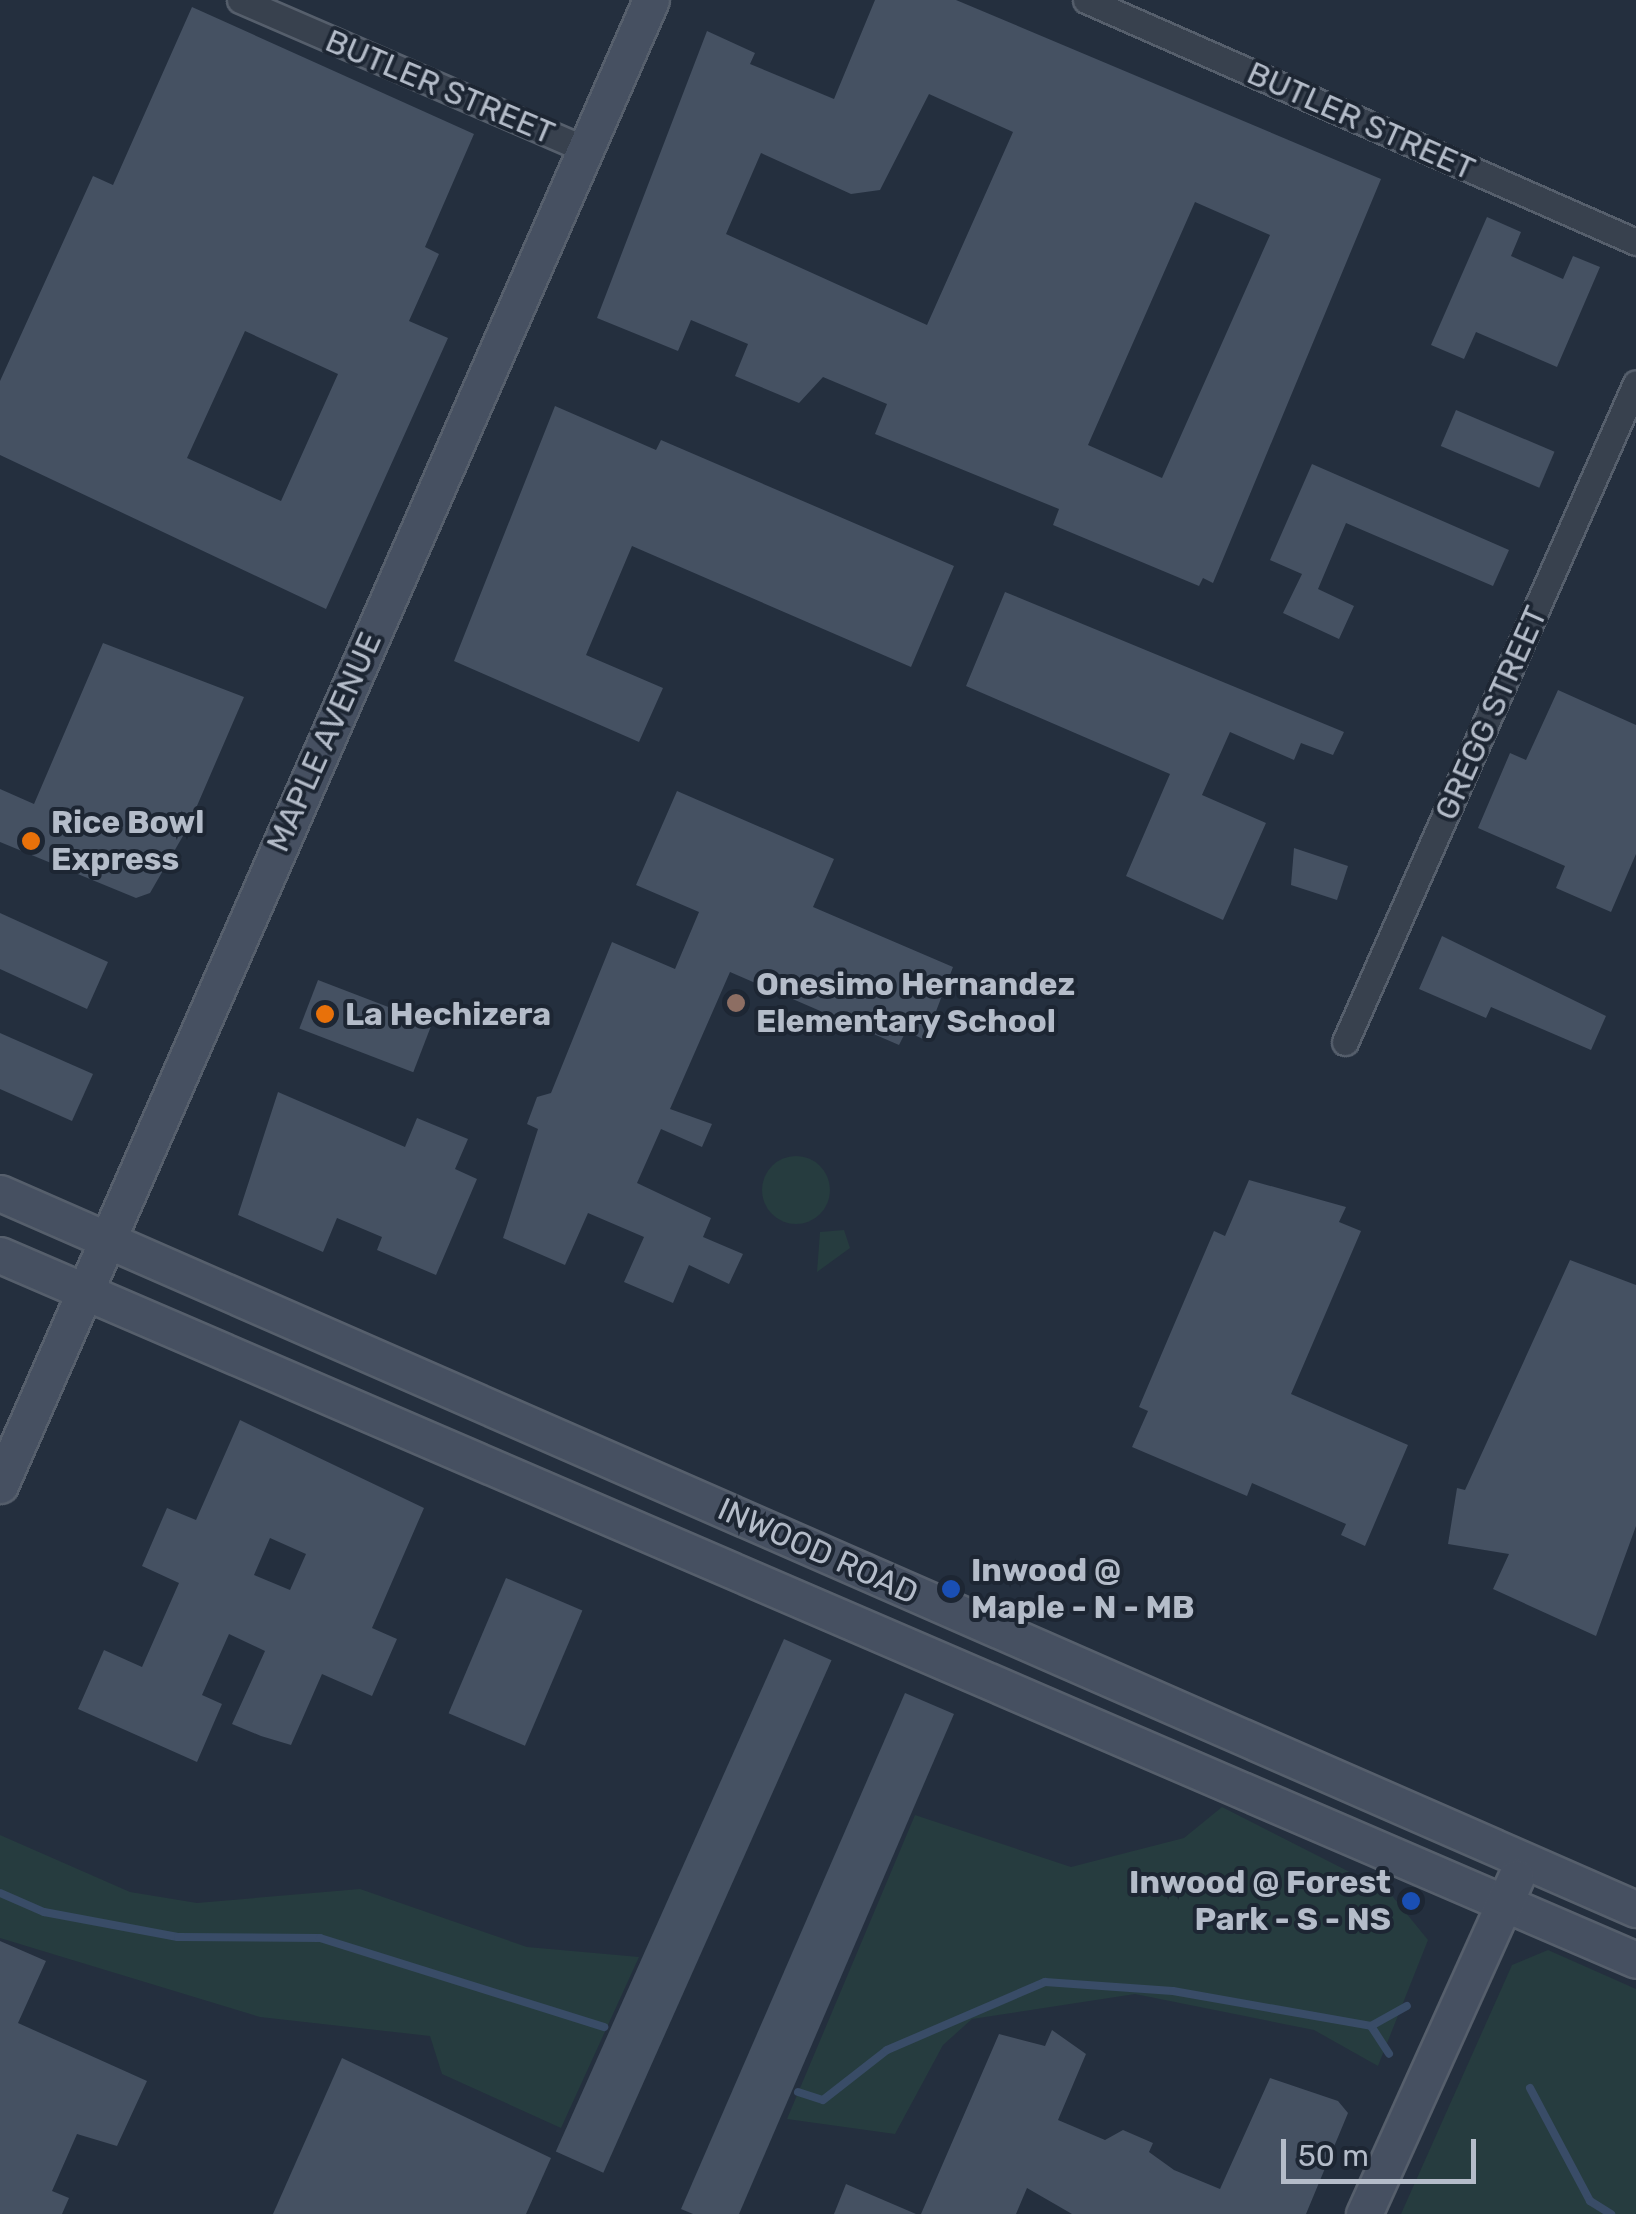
<!DOCTYPE html>
<html>
<head>
<meta charset="utf-8">
<style>
	body { margin:0 }
	#map { position:relative; width:1636px; height:2214px; overflow:hidden; background:#242f3e; font-family:Rubik,sans-serif }
	div>[style] { position:absolute }
	.green>* { inset:0; background:#263c3f }
	.round { border-radius:50% }
	.stream>* { height:8px; margin:-4px; padding:0 4px; transform-origin:4px; border-radius:4px; background:#394c67 }
	.building>* { inset:0; background:#455162; transform-origin:0 0 }
	.roads { filter:drop-shadow(2px 0 #565f6c) drop-shadow(-2px 0 #565f6c) drop-shadow(0 2px #565f6c) drop-shadow(0 -2px #565f6c) }
	.street>* { height:25px; margin:-12.5px; padding:0 12.5px; transform-origin:12.5px; border-radius:12.5px; background:#38414e }
	.secondary>* { height:35px; margin:-17.5px; padding:0 17.5px; transform-origin:17.5px; border-radius:17.5px; background:#465061 }
	.dots>* { width:28px; height:28px; translate:-50% -50%; box-sizing:border-box; border:5px solid #1d2633; border-radius:50% }
	span { translate:-50% -50%; white-space:nowrap; text-align:center; line-height:1.15; -webkit-text-stroke:8px #1d2633; paint-order:stroke }
	.street-label { font-size:32px; color:#b4bcc9 }
	.poi-label { font-size:32px; color:#b4bcc9; font-weight:700 }
	.left { translate:0 -50%; text-align:left }
	.right { translate:-100% -50%; text-align:right }
	.scale { position:absolute; left:1281px; top:2139px; width:195px; height:45px; box-sizing:border-box; border:5px solid #b4bcc9; border-top:0; padding-left:12px; font-size:30px; line-height:35px; white-space:nowrap; color:#b4bcc9; -webkit-text-stroke:8px #1d2633; paint-order:stroke }
</style>
</head>
<body>
<div id="map">
	<div class="green">
		<i class="round" style="left:762px;top:1156px;width:68px;height:68px"></i>
		<i style="clip-path:polygon(844px 1230px,850px 1248px,817px 1272px,820px 1232px)"></i>
		<i style="clip-path:polygon(1222px 1807px,1389px 1892px,1428px 1940px,1378px 2066px,1314px 2030px,1135px 1994px,972px 2019px,943px 2045px,895px 2134px,787px 2119px,915px 1815px,1071px 1867px,1184px 1838px)"></i>
		<i style="clip-path:polygon(0 1835px,130px 1892px,197px 1903px,360px 1889px,527px 1947px,639px 1957px,561px 2128px,442px 2074px,430px 2036px,260px 2017px,0 1938px)"></i>
		<i style="clip-path:polygon(1548px 1950px,1636px 1989px,1636px 2214px,1401px 2214px,1512px 1965px)"></i>
	</div>
	<div class="stream">
		<i style="left:0;top:1893px;width:48px;rotate:23.4deg"></i>
		<i style="left:44px;top:1912px;width:136px;rotate:10.6deg"></i>
		<i style="left:178px;top:1937px;width:142px;rotate:0.4deg"></i>
		<i style="left:320px;top:1938px;width:298px;rotate:17.4deg"></i>
		<i style="left:1371px;top:2026px;width:33px;rotate:57deg"></i>
		<i style="left:1530px;top:2088px;width:128px;rotate:62deg"></i>
		<i style="left:1590px;top:2201px;width:25px;rotate:32deg"></i>
		<i style="left:798px;top:2092px;width:26px;rotate:18deg"></i>
		<i style="left:823px;top:2100px;width:81px;rotate:-38deg"></i>
		<i style="left:887px;top:2050px;width:172px;rotate:-23.3deg"></i>
		<i style="left:1045px;top:1982px;width:128px;rotate:4deg"></i>
		<i style="left:1173px;top:1991px;width:201px;rotate:10deg"></i>
		<i style="left:1371px;top:2026px;width:41px;rotate:-29.1deg"></i>
	</div>
	<div class="building">
		<i style="clip-path:polygon(evenodd,875px 0,956px 0,1381px 179px,1213px 583px,1203px 578px,1199px 586px,1053px 525px,1059px 509px,875px 434px,887px 404px,823px 377px,799px 403px,735px 376px,748px 344px,691px 320px,678px 351px,597px 318px,707px 31px,755px 53px,750px 64px,834px 99px,875px 0,929px 94px,1013px 132px,927px 325px,726px 234px,761px 153px,851px 194px,880px 190px,929px 94px,875px 0,1195px 202px,1270px 235px,1162px 478px,1088px 445px,1195px 202px)"></i>
		<i style="clip-path:polygon(evenodd,192px 7px,474px 134px,425px 247px,439px 254px,409px 321px,448px 338px,326px 609px,0 455px,0 381px,93px 176px,113px 185px,192px 7px,245px 331px,338px 374px,281px 501px,187px 458px,245px 331px)"></i>
		<i style="clip-path:polygon(1487px 217px,1521px 232px,1511px 256px,1563px 279px,1573px 256px,1600px 267px,1557px 367px,1476px 332px,1464px 359px,1431px 345px)"></i>
		<i style="clip-path:polygon(555px 406px,656px 450px,661px 440px,954px 566px,911px 667px,632px 546px,586px 655px,663px 688px,639px 742px,454px 661px)"></i>
		<i style="left:1456px;top:410px;width:107px;height:39px;rotate:23deg"></i>
		<i style="clip-path:polygon(1312px 464px,1509px 550px,1493px 586px,1346px 523px,1318px 589px,1354px 606px,1339px 639px,1283px 613px,1302px 574px,1270px 560px)"></i>
		<i style="clip-path:polygon(1005px 592px,1344px 732px,1333px 755px,1301px 743px,1294px 760px,1230px 732px,1202px 795px,1266px 823px,1223px 920px,1126px 876px,1170px 774px,966px 686px)"></i>
		<i style="clip-path:polygon(103px 643px,244px 697px,187px 829px,150px 893px,136px 898px,0 842px,0 789px,34px 804px)"></i>
		<i style="clip-path:polygon(1558px 690px,1636px 725px,1636px 854px,1611px 912px,1556px 888px,1565px 866px,1478px 828px,1510px 753px,1526px 760px)"></i>
		<i style="clip-path:polygon(677px 791px,834px 859px,813px 907px,953px 967px,925px 1040px,906px 1031px,899px 1045px,730px 972px,670px 1109px,712px 1124px,702px 1147px,661px 1129px,637px 1183px,711px 1218px,703px 1237px,743px 1254px,729px 1284px,689px 1265px,673px 1303px,624px 1282px,644px 1237px,588px 1213px,565px 1265px,503px 1238px,538px 1129px,527px 1124px,537px 1097px,551px 1093px,612px 942px,675px 969px,699px 912px,636px 885px)"></i>
		<i style="clip-path:polygon(1294px 848px,1348px 866px,1337px 900px,1291px 885px)"></i>
		<i style="clip-path:polygon(0 913px,108px 962px,87px 1009px,0 969px)"></i>
		<i style="clip-path:polygon(1442px 936px,1606px 1016px,1591px 1050px,1491px 1007px,1486px 1018px,1419px 989px)"></i>
		<i style="left:318px;top:980px;width:122px;height:52px;rotate:21deg"></i>
		<i style="clip-path:polygon(0 1033px,93px 1074px,72px 1121px,0 1089px)"></i>
		<i style="clip-path:polygon(278px 1092px,405px 1147px,417px 1118px,468px 1139px,455px 1169px,477px 1179px,436px 1275px,377px 1250px,382px 1237px,337px 1218px,323px 1252px,238px 1215px)"></i>
		<i style="clip-path:polygon(1249px 1180px,1346px 1207px,1339px 1222px,1361px 1231px,1291px 1394px,1408px 1445px,1365px 1546px,1341px 1535px,1346px 1524px,1252px 1483px,1247px 1496px,1132px 1447px,1148px 1411px,1139px 1407px,1214px 1231px,1225px 1236px)"></i>
		<i style="clip-path:polygon(1570px 1260px,1636px 1285px,1636px 1526px,1596px 1636px,1493px 1589px,1509px 1554px,1448px 1544px,1457px 1488px,1465px 1490px)"></i>
		<i style="clip-path:polygon(evenodd,240px 1420px,424px 1508px,372px 1628px,397px 1639px,372px 1696px,322px 1674px,291px 1745px,261px 1736px,232px 1724px,265px 1651px,229px 1634px,202px 1695px,222px 1704px,197px 1762px,78px 1709px,104px 1650px,142px 1667px,179px 1583px,142px 1566px,167px 1508px,196px 1520px,240px 1420px,270px 1538px,306px 1554px,290px 1590px,254px 1575px,270px 1538px)"></i>
		<i style="left:506px;top:1578px;width:83px;height:147px;rotate:23deg"></i>
		<i style="left:784px;top:1639px;width:52px;height:561px;rotate:24deg"></i>
		<i style="clip-path:polygon(905px 1693px,954px 1714px,739px 2214px,693px 2214px,681px 2209px)"></i>
		<i style="clip-path:polygon(0 1941px,46px 1961px,18px 2023px,147px 2081px,117px 2146px,77px 2134px,52px 2191px,69px 2198px,62px 2214px,0 2214px)"></i>
		<i style="clip-path:polygon(1052px 2030px,1086px 2054px,1058px 2120px,1105px 2140px,1123px 2130px,1153px 2143px,1149px 2152px,1174px 2170px,1220px 2189px,1270px 2078px,1338px 2101px,1348px 2113px,1306px 2214px,1072px 2214px,1027px 2188px,1016px 2214px,921px 2214px,999px 2034px,1045px 2046px)"></i>
		<i style="clip-path:polygon(342px 2058px,551px 2158px,526px 2214px,273px 2214px)"></i>
		<i style="clip-path:polygon(846px 2184px,916px 2214px,834px 2214px)"></i>
	</div>
	<div class="roads">
		<div class="street">
			<i style="left:240px;top:0;width:376px;rotate:23.4deg"></i>
			<i style="left:1086px;top:0;width:601px;rotate:23.75deg"></i>
			<i style="left:1345px;top:1042px;width:720px;rotate:-66.17deg"></i>
		</div>
		<div class="secondary">
			<i style="left:0;top:1193px;width:1786px;rotate:23.64deg"></i>
			<i style="left:0;top:1255px;width:1781px;rotate:23.31deg"></i>
			<i style="left:0;top:1485px;width:1621px;rotate:-66.33deg"></i>
			<i style="left:1364px;top:2214px;width:369px;rotate:-65.7deg"></i>
		</div>
	</div>
	<div class="dots">
		<i style="left:31px;top:841px;background:#e8710a"></i>
		<i style="left:736px;top:1003px;background:#8d6e63"></i>
		<i style="left:325px;top:1014px;background:#e8710a"></i>
		<i style="left:951px;top:1589px;background:#1a4fb4"></i>
		<i style="left:1411px;top:1901px;background:#1a4fb4"></i>
	</div>
	<div class="street-label">
		<span style="left:440px;top:87px;rotate:23deg">BUTLER STREET</span>
		<span style="left:1361px;top:121px;rotate:24deg">BUTLER STREET</span>
		<span style="left:1491px;top:713px;rotate:-66deg">GREGG STREET</span>
		<span style="left:324px;top:742px;rotate:-66deg">MAPLE AVENUE</span>
		<span style="left:818px;top:1551px;rotate:24deg">INWOOD ROAD</span>
	</div>
	<div class="poi-label">
		<span class="left" style="left:51px;top:841px">Rice Bowl<br>Express</span>
		<span class="left" style="left:756px;top:1003px">Onesimo Hernandez<br>Elementary School</span>
		<span class="left" style="left:345px;top:1014px">La Hechizera</span>
		<span class="left" style="left:971px;top:1589px">Inwood @<br>Maple - N - MB</span>
		<span class="right" style="left:1391px;top:1901px">Inwood @ Forest<br>Park - S - NS</span>
	</div>
	<div class="scale">50 m</div>
</div>
</body>
</html>
